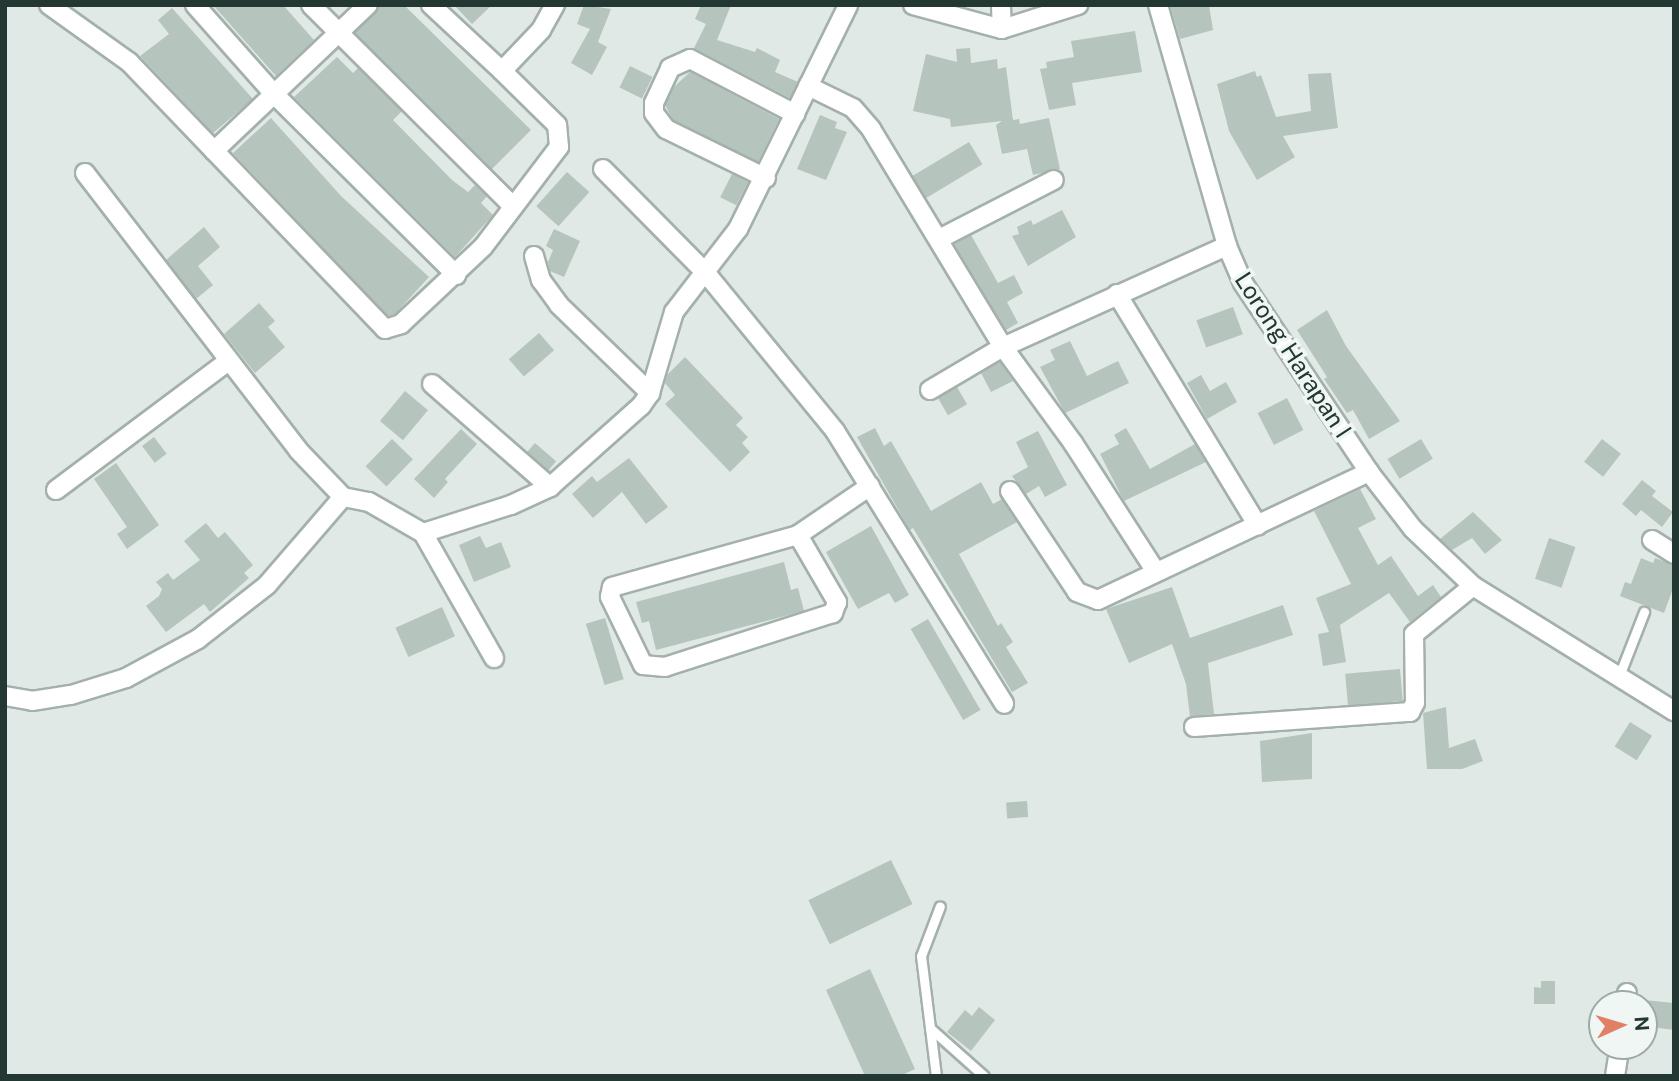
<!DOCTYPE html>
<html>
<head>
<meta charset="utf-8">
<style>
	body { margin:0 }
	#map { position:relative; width:1679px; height:1081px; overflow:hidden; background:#e0e9e5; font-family:"Public Sans",sans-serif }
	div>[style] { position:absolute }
	.building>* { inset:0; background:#b6c4be; transform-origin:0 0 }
	.roads { filter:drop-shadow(2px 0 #a4b0ac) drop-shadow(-2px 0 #a4b0ac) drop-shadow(0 2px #a4b0ac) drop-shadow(0 -2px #a4b0ac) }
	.lane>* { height:9px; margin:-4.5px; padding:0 4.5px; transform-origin:4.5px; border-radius:4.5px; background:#fff }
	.street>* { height:18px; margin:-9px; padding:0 9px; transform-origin:9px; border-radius:9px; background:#fff }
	span { translate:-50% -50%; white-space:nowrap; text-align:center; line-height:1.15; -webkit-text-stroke:7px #f0f6f3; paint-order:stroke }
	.street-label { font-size:24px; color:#233832 }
	.frame { position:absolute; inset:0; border:7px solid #233832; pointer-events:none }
	.north { position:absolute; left:1588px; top:990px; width:70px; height:70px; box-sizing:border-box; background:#f0f6f3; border:2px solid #9eaaa6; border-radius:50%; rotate:86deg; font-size:19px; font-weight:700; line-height:28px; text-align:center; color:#233832 }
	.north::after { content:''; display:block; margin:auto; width:24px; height:32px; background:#e28065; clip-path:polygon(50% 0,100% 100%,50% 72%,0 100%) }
</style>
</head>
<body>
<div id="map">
	<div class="building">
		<i style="clip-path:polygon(213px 5px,283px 5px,314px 40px,276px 76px)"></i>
		<i style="clip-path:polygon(379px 5px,404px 5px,531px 130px,492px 169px,355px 33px)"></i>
		<i style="clip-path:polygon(454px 5px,492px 5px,472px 24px)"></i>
		<i style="clip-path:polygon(584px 5px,611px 9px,598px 42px,607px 47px,592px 75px,571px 63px,590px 29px,577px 24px)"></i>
		<i style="clip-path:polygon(701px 5px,731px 5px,717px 40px,755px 52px,757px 48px,780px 60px,775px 72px,798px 82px,790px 98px,694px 48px,706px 24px,695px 19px)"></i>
		<i style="clip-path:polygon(1170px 5px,1209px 5px,1213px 30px,1180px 39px)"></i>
		<i style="clip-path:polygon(172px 8px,253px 99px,213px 133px,140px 56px,169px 34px,158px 20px)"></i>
		<i style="clip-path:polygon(1135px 31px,1142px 72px,1072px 83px,1076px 105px,1049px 110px,1040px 69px,1047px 68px,1046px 62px,1074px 57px,1071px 41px)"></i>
		<i style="clip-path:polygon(970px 48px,971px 63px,997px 59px,998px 69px,1006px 67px,1013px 120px,1019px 119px,1020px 124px,1049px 118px,1060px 169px,1033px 175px,1027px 149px,1002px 154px,996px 125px,1002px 121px,951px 127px,950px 119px,913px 111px,926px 54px,957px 62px,956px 49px)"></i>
		<i style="clip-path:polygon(337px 57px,353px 73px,358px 68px,402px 111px,393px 120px,452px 180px,468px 192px,475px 185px,487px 196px,481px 203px,493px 215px,455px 257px,294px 97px)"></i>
		<i style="left:630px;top:66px;width:25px;height:24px;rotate:26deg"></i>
		<i style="clip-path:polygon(1255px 71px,1257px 77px,1261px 75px,1276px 117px,1311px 111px,1308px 74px,1331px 73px,1338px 128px,1283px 136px,1295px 157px,1257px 180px,1229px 131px,1217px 84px)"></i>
		<i style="clip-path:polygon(690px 72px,779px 119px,758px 162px,673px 120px,665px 105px,674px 87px)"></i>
		<i style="clip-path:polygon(820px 115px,837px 122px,835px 128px,847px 132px,826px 180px,797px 169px)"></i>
		<i style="clip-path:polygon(271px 118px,341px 196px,429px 277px,395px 314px,388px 316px,233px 153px)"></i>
		<i style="left:969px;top:142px;width:26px;height:66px;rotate:59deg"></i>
		<i style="left:567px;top:172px;width:30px;height:46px;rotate:42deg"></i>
		<i style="left:732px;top:174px;width:18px;height:26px;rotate:27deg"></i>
		<i style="clip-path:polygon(1062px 210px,1076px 237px,1028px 266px,1012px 236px,1019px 234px,1017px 227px,1031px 220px,1033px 225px)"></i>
		<i style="clip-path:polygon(204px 227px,220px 247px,198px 266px,213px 285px,196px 299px,166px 260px)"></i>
		<i style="clip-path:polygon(554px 229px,580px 241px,564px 277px,550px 271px,548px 262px,553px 250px,546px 246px)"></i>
		<i style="clip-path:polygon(971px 235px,998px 283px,1014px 275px,1023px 293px,1007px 302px,1018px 323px,1006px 330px,954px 244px)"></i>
		<i style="clip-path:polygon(259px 303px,275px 321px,268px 327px,285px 347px,255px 373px,224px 334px)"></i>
		<i style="left:1233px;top:307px;width:29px;height:39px;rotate:70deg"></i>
		<i style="clip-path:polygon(1327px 310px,1346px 346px,1400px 421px,1369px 439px,1353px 410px,1347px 413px,1324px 379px,1327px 377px,1297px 330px)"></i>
		<i style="left:539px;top:333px;width:23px;height:40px;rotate:49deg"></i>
		<i style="clip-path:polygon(1070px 341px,1087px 376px,1118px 361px,1129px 383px,1065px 413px,1040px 367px,1055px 360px,1050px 350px)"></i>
		<i style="clip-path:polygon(685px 357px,743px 418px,736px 425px,748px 437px,742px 443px,750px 452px,730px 472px,665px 404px,675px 395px,665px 383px,667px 375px)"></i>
		<i style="clip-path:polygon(1000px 362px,1013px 381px,991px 392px,981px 373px)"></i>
		<i style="clip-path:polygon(1201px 375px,1210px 391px,1226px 382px,1237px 402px,1207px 419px,1187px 383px)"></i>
		<i style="left:957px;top:387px;width:20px;height:22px;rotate:60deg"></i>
		<i style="left:405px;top:391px;width:30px;height:39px;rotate:40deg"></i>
		<i style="left:1287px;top:398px;width:36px;height:33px;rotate:63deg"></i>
		<i style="clip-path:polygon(875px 428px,884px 446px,891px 441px,931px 511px,981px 482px,993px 504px,1002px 499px,1017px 522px,959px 554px,998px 626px,1001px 623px,1013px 642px,1006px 647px,1028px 683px,1012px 692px,913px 528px,910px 530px,904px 520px,857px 437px)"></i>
		<i style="clip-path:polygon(1126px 428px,1150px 469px,1195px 444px,1206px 462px,1124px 501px,1100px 454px,1119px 444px,1114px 435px)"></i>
		<i style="clip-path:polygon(461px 429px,477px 444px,445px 479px,448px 482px,434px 498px,414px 479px)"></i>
		<i style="clip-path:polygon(1038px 431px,1067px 485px,1045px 497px,1039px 486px,1026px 494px,1012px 476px,1028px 467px,1016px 442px)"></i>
		<i style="left:154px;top:437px;width:21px;height:15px;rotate:53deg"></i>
		<i style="left:392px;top:439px;width:29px;height:38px;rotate:44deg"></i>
		<i style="left:1421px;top:439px;width:23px;height:39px;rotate:59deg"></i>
		<i style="left:1602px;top:439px;width:24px;height:29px;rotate:38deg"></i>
		<i style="left:535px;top:443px;width:28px;height:12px;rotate:41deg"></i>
		<i style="clip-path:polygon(629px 458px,668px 507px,646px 524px,622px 492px,593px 518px,572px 494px,592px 476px,597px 482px)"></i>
		<i style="clip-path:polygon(116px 463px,159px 525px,127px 549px,117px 534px,127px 527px,94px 479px)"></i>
		<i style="clip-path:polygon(1642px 480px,1656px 491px,1652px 496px,1673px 512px,1662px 527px,1641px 510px,1636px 516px,1622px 504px)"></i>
		<i style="clip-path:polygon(1360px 489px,1376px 519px,1358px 528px,1378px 565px,1391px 556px,1418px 596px,1433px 585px,1441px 597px,1410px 622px,1389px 593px,1340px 625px,1346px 662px,1323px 666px,1318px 634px,1329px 632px,1316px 598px,1351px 584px,1314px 511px)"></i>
		<i style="clip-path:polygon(1473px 512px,1502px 540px,1485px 554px,1472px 538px,1452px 550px,1440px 539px)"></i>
		<i style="clip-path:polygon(206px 523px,218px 538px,225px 532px,253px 565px,244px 573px,249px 578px,210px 612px,204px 604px,166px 632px,146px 606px,159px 596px,162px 589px,156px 582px,168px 573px,173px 580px,200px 560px,184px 541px)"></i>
		<i style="clip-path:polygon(871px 526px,909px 595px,895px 603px,889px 593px,858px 609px,826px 552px)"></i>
		<i style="clip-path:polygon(480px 536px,486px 548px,501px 542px,511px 567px,474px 582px,459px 545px)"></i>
		<i style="left:1549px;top:538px;width:28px;height:43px;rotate:19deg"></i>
		<i style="clip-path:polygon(1641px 558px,1653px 563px,1655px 558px,1674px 565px,1674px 586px,1664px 613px,1620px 596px,1625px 582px,1631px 584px)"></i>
		<i style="clip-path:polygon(784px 562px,791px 590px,798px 588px,804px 611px,656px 650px,649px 621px,642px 623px,636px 602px)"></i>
		<i style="clip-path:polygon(1172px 587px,1190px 638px,1283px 605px,1293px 635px,1208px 663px,1214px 714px,1190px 717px,1186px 684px,1172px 644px,1129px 663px,1106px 609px)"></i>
		<i style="left:442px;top:607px;width:32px;height:51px;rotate:66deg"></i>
		<i style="left:605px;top:618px;width:64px;height:20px;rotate:73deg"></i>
		<i style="left:928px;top:619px;width:105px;height:20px;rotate:60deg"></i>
		<i style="left:1400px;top:669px;width:32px;height:55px;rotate:85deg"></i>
		<i style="clip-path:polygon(1446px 707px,1449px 748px,1475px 739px,1483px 761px,1462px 769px,1427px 769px,1423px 713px)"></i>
		<i style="left:1630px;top:722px;width:26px;height:29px;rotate:32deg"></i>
		<i style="clip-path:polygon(1312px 733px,1312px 779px,1262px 782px,1260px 741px)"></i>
		<i style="left:1027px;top:801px;width:16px;height:21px;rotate:86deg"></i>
		<i style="left:891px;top:860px;width:49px;height:92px;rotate:64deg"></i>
		<i style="clip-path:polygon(870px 969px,915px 1069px,900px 1076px,865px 1076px,826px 990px)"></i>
		<i style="clip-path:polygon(1541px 981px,1555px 981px,1555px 1004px,1534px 1004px,1534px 987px,1541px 988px)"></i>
		<i style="clip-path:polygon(1644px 1000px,1674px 1003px,1674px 1030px,1644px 1026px)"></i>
		<i style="clip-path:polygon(979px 1007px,995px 1020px,971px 1051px,947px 1032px,965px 1010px,972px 1016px)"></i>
	</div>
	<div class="roads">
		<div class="lane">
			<i style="left:1619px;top:676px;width:69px;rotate:-68.7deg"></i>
			<i style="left:930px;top:1028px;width:72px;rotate:41.6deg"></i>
			<i style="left:936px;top:1076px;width:121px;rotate:-97.1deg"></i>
			<i style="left:921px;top:956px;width:53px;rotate:-69.2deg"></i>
		</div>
		<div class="street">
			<i style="left:49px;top:5px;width:98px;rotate:35.5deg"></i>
			<i style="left:129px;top:62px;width:370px;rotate:46.2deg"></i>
			<i style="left:385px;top:329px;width:17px;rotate:-17deg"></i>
			<i style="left:401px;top:324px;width:112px;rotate:-43.2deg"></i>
			<i style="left:483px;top:247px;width:126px;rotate:-52.8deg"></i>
			<i style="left:559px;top:147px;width:22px;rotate:-95deg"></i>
			<i style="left:557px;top:125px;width:77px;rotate:-135.5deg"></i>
			<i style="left:195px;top:5px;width:119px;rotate:48.4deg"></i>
			<i style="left:274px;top:94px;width:257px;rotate:44.8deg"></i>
			<i style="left:311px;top:5px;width:285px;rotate:44.9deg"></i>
			<i style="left:431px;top:5px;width:97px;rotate:42.9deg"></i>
			<i style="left:502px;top:71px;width:57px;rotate:-46.4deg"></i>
			<i style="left:541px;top:30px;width:29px;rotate:-61deg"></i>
			<i style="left:913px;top:5px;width:92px;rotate:15.1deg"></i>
			<i style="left:1002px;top:29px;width:80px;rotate:-17.5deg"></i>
			<i style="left:1001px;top:5px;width:24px;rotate:88deg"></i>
			<i style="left:1158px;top:5px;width:251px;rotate:74deg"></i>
			<i style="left:1227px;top:246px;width:40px;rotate:66.6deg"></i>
			<i style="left:1243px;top:283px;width:227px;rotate:56.3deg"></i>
			<i style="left:1369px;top:472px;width:72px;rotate:52.3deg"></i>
			<i style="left:1413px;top:529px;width:83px;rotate:43.5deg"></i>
			<i style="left:1473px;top:586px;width:237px;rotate:31.9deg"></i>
			<i style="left:808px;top:86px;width:50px;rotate:26.1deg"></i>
			<i style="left:853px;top:108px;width:28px;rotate:49deg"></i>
			<i style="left:871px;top:129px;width:255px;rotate:58.8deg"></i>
			<i style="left:1003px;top:347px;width:119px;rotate:53.9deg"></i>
			<i style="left:1073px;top:443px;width:153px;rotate:57.2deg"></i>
			<i style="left:214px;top:151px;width:212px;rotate:-43.5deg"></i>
			<i style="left:603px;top:169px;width:145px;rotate:45.3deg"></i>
			<i style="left:705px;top:272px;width:205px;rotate:50.7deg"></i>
			<i style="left:835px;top:431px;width:321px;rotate:58.2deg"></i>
			<i style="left:85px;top:173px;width:349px;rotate:52.4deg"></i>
			<i style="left:298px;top:450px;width:65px;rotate:46.2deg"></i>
			<i style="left:343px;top:497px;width:26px;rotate:11deg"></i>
			<i style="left:369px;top:502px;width:62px;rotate:29.9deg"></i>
			<i style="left:423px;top:533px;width:92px;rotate:-17.7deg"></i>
			<i style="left:511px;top:505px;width:43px;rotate:-24.8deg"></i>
			<i style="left:550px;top:487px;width:122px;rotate:-41.7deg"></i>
			<i style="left:641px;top:406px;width:16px;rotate:-55deg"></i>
			<i style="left:650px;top:393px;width:84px;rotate:-73.5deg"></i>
			<i style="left:674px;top:312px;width:105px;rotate:-52.4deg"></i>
			<i style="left:738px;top:229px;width:250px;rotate:-63.8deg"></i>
			<i style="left:766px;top:178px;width:111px;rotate:-153.9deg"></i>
			<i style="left:666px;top:129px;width:20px;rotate:-127deg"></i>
			<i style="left:654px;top:113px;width:10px;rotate:-90deg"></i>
			<i style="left:654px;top:103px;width:38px;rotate:-65deg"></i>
			<i style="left:670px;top:68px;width:22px;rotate:-24deg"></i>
			<i style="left:690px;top:59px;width:119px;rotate:27.6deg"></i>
			<i style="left:939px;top:239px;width:129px;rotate:-27.2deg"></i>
			<i style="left:534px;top:256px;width:25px;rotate:74deg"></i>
			<i style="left:541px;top:280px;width:31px;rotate:54deg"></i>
			<i style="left:559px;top:305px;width:127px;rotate:44deg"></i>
			<i style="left:1117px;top:294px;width:271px;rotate:58.7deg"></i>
			<i style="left:432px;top:384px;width:157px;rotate:41.1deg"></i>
			<i style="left:930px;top:390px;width:85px;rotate:-30.5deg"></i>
			<i style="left:1003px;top:347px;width:246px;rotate:-24.3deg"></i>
			<i style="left:56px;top:490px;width:214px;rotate:-36.8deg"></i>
			<i style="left:1010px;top:491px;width:121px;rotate:56.4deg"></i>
			<i style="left:1077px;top:592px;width:22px;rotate:21deg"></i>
			<i style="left:1098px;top:600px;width:300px;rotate:-25.3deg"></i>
			<i style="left:423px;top:533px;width:144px;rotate:60.4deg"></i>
			<i style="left:798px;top:535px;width:78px;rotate:59.8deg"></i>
			<i style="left:837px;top:602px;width:12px;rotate:110deg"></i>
			<i style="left:833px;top:613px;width:176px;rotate:162.2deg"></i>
			<i style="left:665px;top:667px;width:22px;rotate:-175deg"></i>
			<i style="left:643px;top:665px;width:76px;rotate:-115.9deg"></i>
			<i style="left:610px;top:597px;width:10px;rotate:-79deg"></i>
			<i style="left:612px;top:587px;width:193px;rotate:-15.6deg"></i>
			<i style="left:798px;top:535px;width:87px;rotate:-34.2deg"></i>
			<i style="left:1652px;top:540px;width:26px;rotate:32deg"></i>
			<i style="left:5px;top:696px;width:27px;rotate:10deg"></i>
			<i style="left:32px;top:701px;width:39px;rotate:-9deg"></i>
			<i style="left:71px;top:695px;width:58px;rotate:-17.2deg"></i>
			<i style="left:126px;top:678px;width:82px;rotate:-28.4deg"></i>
			<i style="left:198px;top:639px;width:88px;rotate:-38deg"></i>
			<i style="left:267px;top:585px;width:116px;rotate:-49.2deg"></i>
			<i style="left:1194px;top:727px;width:217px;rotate:-4deg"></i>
			<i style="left:1410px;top:712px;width:10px;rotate:-61deg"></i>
			<i style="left:1415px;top:703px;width:69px;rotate:-90.8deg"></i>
			<i style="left:1414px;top:634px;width:76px;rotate:-39.1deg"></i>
			<i style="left:1626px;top:1004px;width:11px;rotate:-85deg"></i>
			<i style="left:1615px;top:1076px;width:30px;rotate:-81deg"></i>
		</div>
	</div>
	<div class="street-label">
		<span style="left:1293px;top:355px;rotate:57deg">Lorong Harapan I</span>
	</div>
	<div class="frame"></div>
	<div class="north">N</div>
</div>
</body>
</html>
